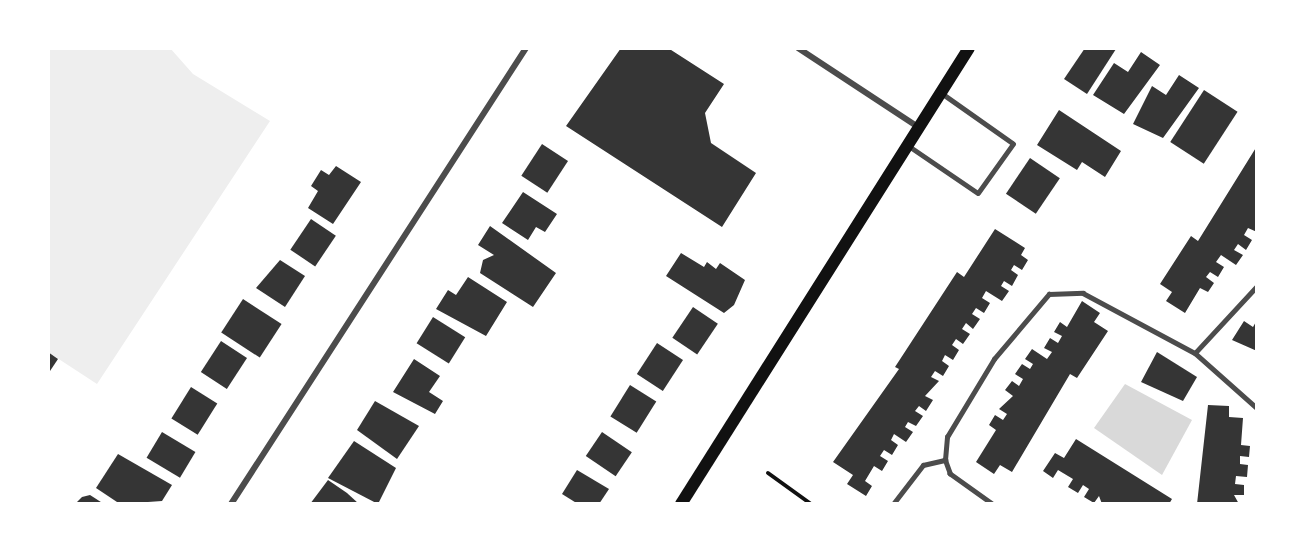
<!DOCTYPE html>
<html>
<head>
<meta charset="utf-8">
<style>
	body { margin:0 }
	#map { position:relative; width:1305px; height:552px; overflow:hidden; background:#fff; font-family:"Titillium Web",sans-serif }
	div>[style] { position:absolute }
	.green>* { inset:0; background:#eee }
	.water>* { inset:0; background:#d9d9d9 }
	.building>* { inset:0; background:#353535; transform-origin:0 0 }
	.path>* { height:4px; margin:-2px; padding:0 2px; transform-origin:2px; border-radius:2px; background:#111 }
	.service>* { height:4.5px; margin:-2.25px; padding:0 2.25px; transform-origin:2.25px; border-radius:2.25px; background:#4c4c4c }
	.minor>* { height:6px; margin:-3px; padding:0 3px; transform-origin:3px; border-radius:3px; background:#4c4c4c }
	.secondary>* { height:12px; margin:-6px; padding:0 6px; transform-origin:6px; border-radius:6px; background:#111 }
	span { translate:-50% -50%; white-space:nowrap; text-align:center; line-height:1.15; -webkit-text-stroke:6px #fff; paint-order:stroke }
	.frame { position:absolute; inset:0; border:50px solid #fff; pointer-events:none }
</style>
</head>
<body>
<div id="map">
	<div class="green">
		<i style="clip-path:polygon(48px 48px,170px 48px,193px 74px,270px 121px,97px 384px,48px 352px)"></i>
	</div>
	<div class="water">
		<i style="clip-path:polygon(1125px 384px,1192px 420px,1162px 475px,1094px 428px)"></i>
	</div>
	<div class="building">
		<i style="clip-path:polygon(621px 48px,668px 48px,724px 84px,705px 113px,711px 143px,756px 173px,722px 227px,566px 126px)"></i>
		<i style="clip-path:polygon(1085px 48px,1116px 49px,1087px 94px,1064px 79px)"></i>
		<i style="clip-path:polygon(1141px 52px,1160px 65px,1124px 114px,1093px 95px,1114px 63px,1128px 72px)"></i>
		<i style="clip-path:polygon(1179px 75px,1199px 88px,1163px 138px,1133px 124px,1152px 86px,1166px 95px)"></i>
		<i style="left:1204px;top:90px;width:40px;height:62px;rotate:33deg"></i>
		<i style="clip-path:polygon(1059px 110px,1121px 151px,1105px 177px,1082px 162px,1077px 170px,1037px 145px)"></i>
		<i style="left:542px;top:144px;width:31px;height:38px;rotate:33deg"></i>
		<i style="clip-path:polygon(1257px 146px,1257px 232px,1248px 228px,1244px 235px,1252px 240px,1246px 250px,1238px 244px,1234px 250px,1243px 255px,1236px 265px,1221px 255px,1216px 262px,1224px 267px,1218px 277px,1210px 272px,1206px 277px,1214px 283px,1208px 292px,1200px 288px,1185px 313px,1166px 301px,1172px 292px,1160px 284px,1191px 236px,1198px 241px)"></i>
		<i style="left:1030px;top:158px;width:36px;height:43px;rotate:34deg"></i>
		<i style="clip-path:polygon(336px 166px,361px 182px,333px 224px,308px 208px,318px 191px,311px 186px,321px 170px,329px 175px)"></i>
		<i style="clip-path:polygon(523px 192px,557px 214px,545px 232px,536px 227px,528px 240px,502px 223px)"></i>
		<i style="left:311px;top:219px;width:30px;height:37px;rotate:34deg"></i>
		<i style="clip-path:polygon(490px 226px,556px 273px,533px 307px,480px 273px,483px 260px,494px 255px,478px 245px)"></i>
		<i style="clip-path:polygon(995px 229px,1025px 248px,1021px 255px,1028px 260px,1022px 270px,1014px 265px,1011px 270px,1018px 275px,1012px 286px,1004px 281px,1001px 286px,1009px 291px,1002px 301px,986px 291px,982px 298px,990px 303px,984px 313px,976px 308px,972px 314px,980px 319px,973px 329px,966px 323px,962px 329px,970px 334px,963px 344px,956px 339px,952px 345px,959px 350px,953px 360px,945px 355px,942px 361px,949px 366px,943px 376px,935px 371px,931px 377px,939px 381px,925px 396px,933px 400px,926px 411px,919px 406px,915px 411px,923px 416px,916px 426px,908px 422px,905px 427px,913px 432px,906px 442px,894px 434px,891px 440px,898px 445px,892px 455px,884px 450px,880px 456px,888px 461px,882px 471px,874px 466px,865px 481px,872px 486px,866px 496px,847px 484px,853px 475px,833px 462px,899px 369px,895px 367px,957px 272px,964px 277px)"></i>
		<i style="clip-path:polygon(681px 253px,704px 267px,707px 262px,716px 269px,720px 263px,745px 280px,734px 305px,724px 313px,666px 276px)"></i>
		<i style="clip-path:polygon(280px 260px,305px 276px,285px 307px,256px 288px)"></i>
		<i style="clip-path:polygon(468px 277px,507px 302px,486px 336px,436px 309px,448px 290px,456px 295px)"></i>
		<i style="left:243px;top:299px;width:46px;height:40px;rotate:33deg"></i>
		<i style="clip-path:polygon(1082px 301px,1100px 313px,1094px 322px,1108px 331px,1077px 378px,1070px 374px,1012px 472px,1000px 465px,994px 474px,976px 462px,996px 430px,989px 425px,995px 415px,1003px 420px,1007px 414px,999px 409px,1013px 396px,1005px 390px,1012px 381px,1019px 386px,1023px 379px,1015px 374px,1022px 364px,1030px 369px,1033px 364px,1025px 359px,1032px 349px,1047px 359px,1052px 352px,1044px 348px,1050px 338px,1058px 343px,1062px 336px,1054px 332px,1060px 322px,1067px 327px)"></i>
		<i style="left:693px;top:307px;width:30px;height:37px;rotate:34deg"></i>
		<i style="left:433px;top:317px;width:38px;height:31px;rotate:32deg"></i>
		<i style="clip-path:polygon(1257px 320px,1257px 351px,1232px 340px,1244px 321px,1253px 327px)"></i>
		<i style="left:221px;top:341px;width:31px;height:37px;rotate:33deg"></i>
		<i style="left:657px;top:343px;width:31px;height:37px;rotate:33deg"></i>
		<i style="clip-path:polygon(48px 352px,58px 359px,48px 374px)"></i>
		<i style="clip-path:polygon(1157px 352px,1197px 377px,1183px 401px,1141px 382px)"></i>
		<i style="clip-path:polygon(414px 359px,440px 376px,429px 392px,443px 401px,435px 414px,393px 392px)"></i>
		<i style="left:630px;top:385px;width:31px;height:37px;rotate:32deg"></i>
		<i style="left:191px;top:387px;width:31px;height:37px;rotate:32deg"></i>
		<i style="clip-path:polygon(375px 401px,419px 426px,397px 459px,357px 430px)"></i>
		<i style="clip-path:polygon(1208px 405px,1229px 406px,1229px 417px,1243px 418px,1241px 445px,1250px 446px,1249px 457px,1240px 456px,1240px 464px,1248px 465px,1247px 477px,1236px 476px,1235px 484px,1244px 485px,1244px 495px,1234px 495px,1239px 504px,1197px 504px)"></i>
		<i style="left:162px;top:432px;width:39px;height:30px;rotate:31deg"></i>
		<i style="left:602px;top:432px;width:36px;height:29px;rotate:34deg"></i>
		<i style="clip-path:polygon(1076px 439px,1172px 499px,1169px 504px,1102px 504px,1099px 496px,1094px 503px,1084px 497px,1089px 489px,1083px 485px,1078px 493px,1068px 487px,1073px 479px,1058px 470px,1053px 478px,1043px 471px,1055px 453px,1064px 458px)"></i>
		<i style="clip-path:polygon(354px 441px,396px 468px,378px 504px,328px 478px)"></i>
		<i style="clip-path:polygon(118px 454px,172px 485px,162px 501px,120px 504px,96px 488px)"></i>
		<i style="clip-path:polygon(577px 470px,609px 489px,599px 504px,578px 504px,562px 494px)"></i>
		<i style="clip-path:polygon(328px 480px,347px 493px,359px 504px,310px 504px)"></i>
		<i style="clip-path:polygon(90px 495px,104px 504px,75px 504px,82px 497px)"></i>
	</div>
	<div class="path">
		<i style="left:768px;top:473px;width:53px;rotate:35.8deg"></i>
	</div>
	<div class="service">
		<i style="left:909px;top:146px;width:83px;rotate:34.3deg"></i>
		<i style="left:978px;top:193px;width:60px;rotate:-54.5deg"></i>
		<i style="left:1013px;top:144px;width:87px;rotate:-144.8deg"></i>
		<i style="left:1195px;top:353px;width:91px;rotate:-47.2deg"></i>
		<i style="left:893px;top:504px;width:49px;rotate:-52.4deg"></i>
		<i style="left:923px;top:465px;width:23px;rotate:-13deg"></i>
		<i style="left:992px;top:504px;width:52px;rotate:-144.5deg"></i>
		<i style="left:950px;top:474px;width:15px;rotate:-110deg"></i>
		<i style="left:945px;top:460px;width:23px;rotate:-85deg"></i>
		<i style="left:947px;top:437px;width:91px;rotate:-58.9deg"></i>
		<i style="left:994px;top:359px;width:85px;rotate:-49.8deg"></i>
		<i style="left:1049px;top:294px;width:34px;rotate:-2deg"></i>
		<i style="left:1083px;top:293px;width:127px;rotate:28.2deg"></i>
		<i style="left:1195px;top:353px;width:83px;rotate:41.6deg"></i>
	</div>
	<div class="minor">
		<i style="left:798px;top:48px;width:146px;rotate:33.3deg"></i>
		<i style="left:231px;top:504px;width:543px;rotate:-57.1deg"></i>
	</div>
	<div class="secondary">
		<i style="left:681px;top:504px;width:539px;rotate:-57.72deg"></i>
	</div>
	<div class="frame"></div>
</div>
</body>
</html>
